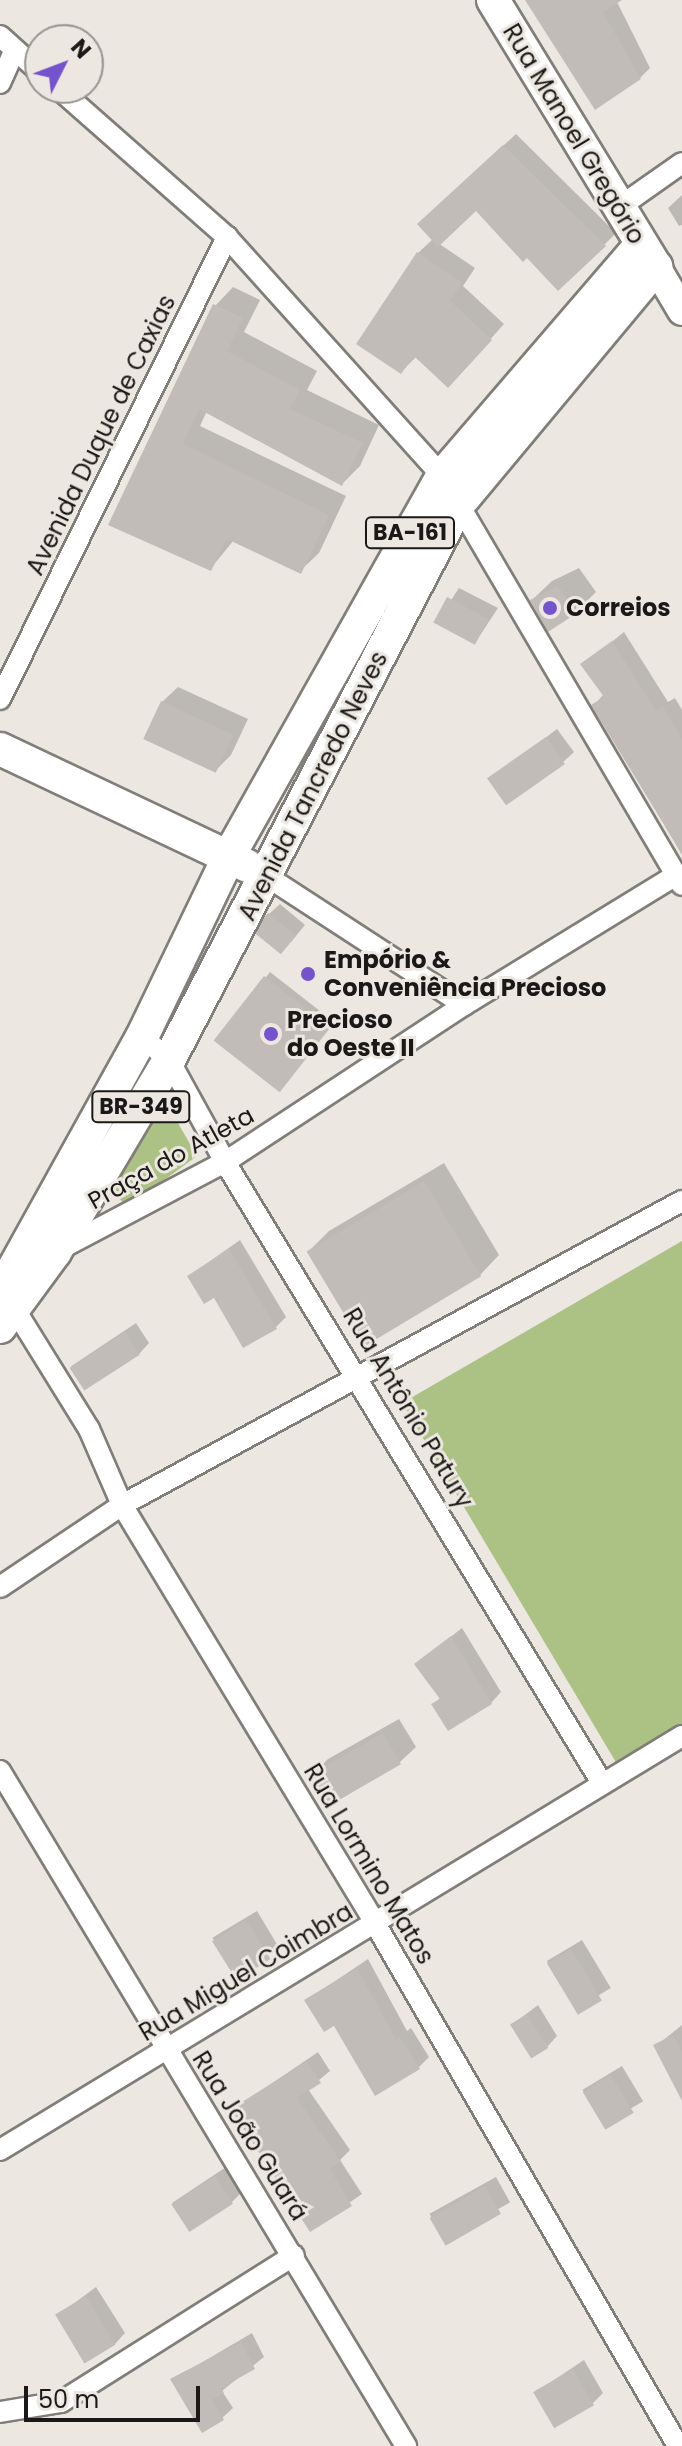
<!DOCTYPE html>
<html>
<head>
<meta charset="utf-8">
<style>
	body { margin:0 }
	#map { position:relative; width:682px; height:2446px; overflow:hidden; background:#ece7e1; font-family:Poppins,sans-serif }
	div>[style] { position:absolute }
	.green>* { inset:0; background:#acc285 }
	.shadow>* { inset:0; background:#0003; transform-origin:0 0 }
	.building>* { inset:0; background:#c1bcb7; transform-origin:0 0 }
	.roads { filter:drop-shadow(2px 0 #817d78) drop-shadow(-2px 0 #817d78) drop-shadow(0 2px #817d78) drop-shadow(0 -2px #817d78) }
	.street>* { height:20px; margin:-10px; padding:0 10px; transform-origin:10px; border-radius:10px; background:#fff }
	.secondary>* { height:28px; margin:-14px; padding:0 14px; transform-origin:14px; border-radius:14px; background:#fff }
	.primary>* { height:32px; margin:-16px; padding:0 16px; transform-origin:16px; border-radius:16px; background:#fff }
	.dots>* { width:22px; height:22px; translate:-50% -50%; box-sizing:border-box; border:4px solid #ece7e1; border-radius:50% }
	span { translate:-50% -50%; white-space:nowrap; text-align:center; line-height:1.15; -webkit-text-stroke:6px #ece7e1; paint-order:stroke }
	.shield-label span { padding:2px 6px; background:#ece7e1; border:2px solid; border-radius:6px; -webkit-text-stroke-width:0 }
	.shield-label { font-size:22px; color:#1b1917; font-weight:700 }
	.street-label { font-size:24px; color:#1b1917 }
	.poi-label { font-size:24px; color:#1b1917; font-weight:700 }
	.left { translate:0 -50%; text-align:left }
	.north { position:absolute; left:24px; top:24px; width:80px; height:80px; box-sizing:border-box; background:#ece7e1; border:2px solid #989590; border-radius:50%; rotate:48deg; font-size:22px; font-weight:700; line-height:32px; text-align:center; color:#1b1917 }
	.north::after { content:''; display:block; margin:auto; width:28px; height:36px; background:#7553cd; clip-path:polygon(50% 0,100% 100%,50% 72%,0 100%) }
	.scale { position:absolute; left:24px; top:2386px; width:176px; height:36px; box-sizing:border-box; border:4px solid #1b1917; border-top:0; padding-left:10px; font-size:24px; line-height:28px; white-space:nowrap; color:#1b1917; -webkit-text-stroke:6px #ece7e1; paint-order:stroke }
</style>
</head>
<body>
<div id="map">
	<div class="green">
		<i style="clip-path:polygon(167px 1104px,197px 1156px,127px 1207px,109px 1187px,158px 1106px)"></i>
		<i style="clip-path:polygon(682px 1241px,682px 1726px,617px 1764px,402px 1403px)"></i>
	</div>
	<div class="shadow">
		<i style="clip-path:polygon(527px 0,616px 0,650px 68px,640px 78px)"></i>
		<i style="clip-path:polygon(516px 134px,616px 233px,604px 245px,477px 208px,438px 243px,475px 268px,463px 286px,504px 324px,462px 371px,417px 356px,401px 372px,418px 253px,433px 239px,432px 212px)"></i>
		<i style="clip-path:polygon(682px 195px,682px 225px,679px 226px,668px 208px)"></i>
		<i style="clip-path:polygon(233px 287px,260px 300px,244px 332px,317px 371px,307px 390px,379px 425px,360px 466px,342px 484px,207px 411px,200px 426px,346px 496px,319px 553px,300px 571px,234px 540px,211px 568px,110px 524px,215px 306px)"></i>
		<i style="clip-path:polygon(579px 568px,596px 592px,576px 612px,532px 600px,552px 581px)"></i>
		<i style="clip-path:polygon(459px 588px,498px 608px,475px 643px,436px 623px)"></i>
		<i style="clip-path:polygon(624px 632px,668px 702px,675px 698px,682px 710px,682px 855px,594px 705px,604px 694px,583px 665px)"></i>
		<i style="clip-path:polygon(178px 687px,248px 719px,231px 755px,216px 770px,162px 702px)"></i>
		<i style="clip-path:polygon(557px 729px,574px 752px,563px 762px,490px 780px)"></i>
		<i style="clip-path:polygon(280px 904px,305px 925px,291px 942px,269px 914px)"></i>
		<i style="left:270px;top:972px;width:80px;height:87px;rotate:38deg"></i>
		<i style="clip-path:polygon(444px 1163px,499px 1255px,480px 1275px,309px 1251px,329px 1231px)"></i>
		<i style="clip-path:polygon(240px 1240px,286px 1317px,276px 1327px,189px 1276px)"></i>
		<i style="clip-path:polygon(136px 1323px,149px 1343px,139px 1354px,70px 1367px)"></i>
		<i style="clip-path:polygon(462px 1628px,501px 1692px,491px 1703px,434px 1704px,441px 1697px,416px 1664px)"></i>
		<i style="clip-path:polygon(399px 1719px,416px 1747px,400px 1762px,329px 1803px,312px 1775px,328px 1759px)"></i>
		<i style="left:257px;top:1911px;width:42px;height:52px;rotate:59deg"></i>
		<i style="left:582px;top:1940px;width:56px;height:41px;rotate:59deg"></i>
		<i style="clip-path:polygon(368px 1959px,407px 2031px,411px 2028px,429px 2057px,419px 2067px,335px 2023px,307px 2000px)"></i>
		<i style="clip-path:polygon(538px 2005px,557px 2036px,547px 2047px,513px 2024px)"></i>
		<i style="clip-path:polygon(682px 2025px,682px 2096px,656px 2046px)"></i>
		<i style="clip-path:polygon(318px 2052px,330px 2071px,308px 2089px,350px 2150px,340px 2160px,362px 2194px,311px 2229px,234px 2109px)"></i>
		<i style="left:622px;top:2066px;width:41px;height:46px;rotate:59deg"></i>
		<i style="clip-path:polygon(226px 2167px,242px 2192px,231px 2203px,172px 2203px)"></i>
		<i style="left:496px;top:2177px;width:29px;height:76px;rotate:61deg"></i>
		<i style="clip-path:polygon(96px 2287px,125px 2333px,115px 2344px,57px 2316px)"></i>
		<i style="clip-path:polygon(252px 2333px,264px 2357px,222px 2391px,233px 2408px,222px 2418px,172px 2380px)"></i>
		<i style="clip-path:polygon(584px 2360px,603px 2393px,593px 2403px,536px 2392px)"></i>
	</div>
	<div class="building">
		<i style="clip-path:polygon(525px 0,622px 0,603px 12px,641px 79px,595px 110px)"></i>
		<i style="clip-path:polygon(503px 145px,606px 246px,558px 291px,527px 258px,523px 262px,476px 211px,438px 247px,417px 224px)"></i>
		<i style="clip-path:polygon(417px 252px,462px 283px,450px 301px,492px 340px,448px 388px,414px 356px,401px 374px,356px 344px)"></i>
		<i style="clip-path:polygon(213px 304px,243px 318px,227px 351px,300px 390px,290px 409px,363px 443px,342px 486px,199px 409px,183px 444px,329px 515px,301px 574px,227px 539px,211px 571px,108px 525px)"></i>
		<i style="clip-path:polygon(558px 586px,577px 613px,548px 632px,530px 600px)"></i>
		<i style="left:447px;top:597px;width:47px;height:29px;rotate:28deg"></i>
		<i style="clip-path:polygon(612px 641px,656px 711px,663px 707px,682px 739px,682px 854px,591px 705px,604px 697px,580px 664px)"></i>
		<i style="left:161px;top:701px;width:80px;height:42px;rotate:25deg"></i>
		<i style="left:546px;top:737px;width:33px;height:72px;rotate:55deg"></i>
		<i style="left:268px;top:913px;width:36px;height:24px;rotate:39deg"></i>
		<i style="left:264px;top:976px;width:84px;height:82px;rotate:38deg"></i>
		<i style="left:424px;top:1181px;width:111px;height:137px;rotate:59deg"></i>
		<i style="clip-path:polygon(229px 1249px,277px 1329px,243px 1348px,214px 1298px,204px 1304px,187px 1276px)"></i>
		<i style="left:125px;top:1332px;width:27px;height:66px;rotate:57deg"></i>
		<i style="clip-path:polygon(451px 1636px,492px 1704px,448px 1731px,431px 1704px,440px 1699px,414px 1664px)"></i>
		<i style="left:383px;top:1733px;width:36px;height:84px;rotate:60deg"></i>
		<i style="left:246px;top:1920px;width:46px;height:40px;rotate:58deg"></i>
		<i style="left:571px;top:1949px;width:60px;height:28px;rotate:59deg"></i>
		<i style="clip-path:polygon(357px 1968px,396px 2040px,400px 2037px,420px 2069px,375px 2096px,334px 2026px,324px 2032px,304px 2000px)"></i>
		<i style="left:527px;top:2014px;width:40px;height:20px;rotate:58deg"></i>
		<i style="clip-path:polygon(673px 2035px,682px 2052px,682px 2101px,653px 2045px)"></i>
		<i style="clip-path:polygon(307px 2061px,321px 2083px,297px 2098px,341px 2162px,330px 2169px,352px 2206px,310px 2232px,231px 2109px)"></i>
		<i style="left:611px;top:2075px;width:44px;height:33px;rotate:59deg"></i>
		<i style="left:215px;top:2176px;width:33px;height:52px;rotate:57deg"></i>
		<i style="left:485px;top:2186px;width:32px;height:64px;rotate:60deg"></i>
		<i style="left:86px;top:2296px;width:57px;height:36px;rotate:59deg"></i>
		<i style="clip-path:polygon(241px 2342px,255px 2369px,221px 2388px,224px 2393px,212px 2400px,224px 2420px,202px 2433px,170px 2379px)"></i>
		<i style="left:573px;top:2369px;width:42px;height:46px;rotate:60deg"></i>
	</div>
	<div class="roads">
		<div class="street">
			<i style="left:0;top:36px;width:54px;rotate:42deg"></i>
			<i style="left:0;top:83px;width:36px;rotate:-66deg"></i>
			<i style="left:58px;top:88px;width:225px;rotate:41.4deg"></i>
			<i style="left:227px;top:237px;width:321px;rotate:48deg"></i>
			<i style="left:442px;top:476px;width:474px;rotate:59.6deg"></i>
			<i style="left:618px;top:208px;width:78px;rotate:-35.1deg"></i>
			<i style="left:0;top:699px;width:515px;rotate:-63.83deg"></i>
			<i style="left:268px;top:877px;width:234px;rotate:33.1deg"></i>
			<i style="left:142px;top:1037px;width:35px;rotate:40deg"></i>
			<i style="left:169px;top:1060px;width:116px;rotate:61.2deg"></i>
			<i style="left:225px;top:1162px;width:726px;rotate:58.74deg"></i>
			<i style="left:58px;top:1250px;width:189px;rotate:-27.8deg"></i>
			<i style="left:225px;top:1162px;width:286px;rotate:-33.3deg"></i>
			<i style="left:464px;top:1005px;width:249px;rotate:-31.5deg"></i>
			<i style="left:9px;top:1300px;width:152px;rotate:58.2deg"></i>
			<i style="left:89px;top:1429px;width:83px;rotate:66.5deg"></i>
			<i style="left:122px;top:1505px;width:491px;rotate:58.8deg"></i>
			<i style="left:376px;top:1925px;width:602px;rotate:59.9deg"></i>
			<i style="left:0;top:1587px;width:147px;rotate:-33.9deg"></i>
			<i style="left:122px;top:1505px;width:637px;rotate:-28.5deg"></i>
			<i style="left:0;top:1771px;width:788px;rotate:58.97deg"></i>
			<i style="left:0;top:2150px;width:798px;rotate:-31.26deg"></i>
			<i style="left:0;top:2412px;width:62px;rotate:-9.3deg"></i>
			<i style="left:61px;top:2402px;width:275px;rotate:-32.2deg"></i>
		</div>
		<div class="secondary">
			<i style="left:656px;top:267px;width:51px;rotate:59.4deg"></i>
		</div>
		<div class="primary">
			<i style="left:0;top:749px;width:273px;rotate:25.3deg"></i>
			<i style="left:0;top:1293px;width:293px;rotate:-61deg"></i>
			<i style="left:142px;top:1037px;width:201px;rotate:-64.3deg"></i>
			<i style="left:229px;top:856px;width:436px;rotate:-60.7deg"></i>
			<i style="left:442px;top:476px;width:305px;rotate:-49.3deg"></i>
			<i style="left:0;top:1327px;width:93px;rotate:-53.7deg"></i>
			<i style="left:55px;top:1252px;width:223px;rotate:-59.3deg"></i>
			<i style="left:169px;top:1060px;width:626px;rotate:-62.49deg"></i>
			<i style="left:458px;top:505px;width:310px;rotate:-50.2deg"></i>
			<i style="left:656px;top:267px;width:313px;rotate:-121.4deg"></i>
		</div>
	</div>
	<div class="dots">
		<i style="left:550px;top:608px;background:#7553cd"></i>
		<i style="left:308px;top:974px;background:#7553cd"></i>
		<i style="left:271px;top:1034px;background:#7553cd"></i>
	</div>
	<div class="shield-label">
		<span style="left:410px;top:533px">BA-161</span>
		<span style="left:141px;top:1107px">BR-349</span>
	</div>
	<div class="street-label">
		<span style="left:574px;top:134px;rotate:59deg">Rua Manoel Gregório</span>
		<span style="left:101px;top:435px;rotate:-64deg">Avenida Duque de Caxias</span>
		<span style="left:313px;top:786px;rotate:-63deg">Avenida Tancredo Neves</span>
		<span style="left:171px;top:1158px;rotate:-29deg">Praça do Atleta</span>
		<span style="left:408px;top:1408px;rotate:59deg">Rua Antônio Patury</span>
		<span style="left:369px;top:1864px;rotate:59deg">Rua Lormino Matos</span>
		<span style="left:246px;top:1972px;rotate:-31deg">Rua Miguel Coimbra</span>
		<span style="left:250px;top:2136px;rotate:58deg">Rua João Guará</span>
	</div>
	<div class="poi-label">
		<span class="left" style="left:566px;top:608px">Correios</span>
		<span class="left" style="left:324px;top:974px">Empório &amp;<br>Conveniência Precioso</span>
		<span class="left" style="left:287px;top:1034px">Precioso<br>do Oeste II</span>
	</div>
	<div class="north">N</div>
	<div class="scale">50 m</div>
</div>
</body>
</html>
